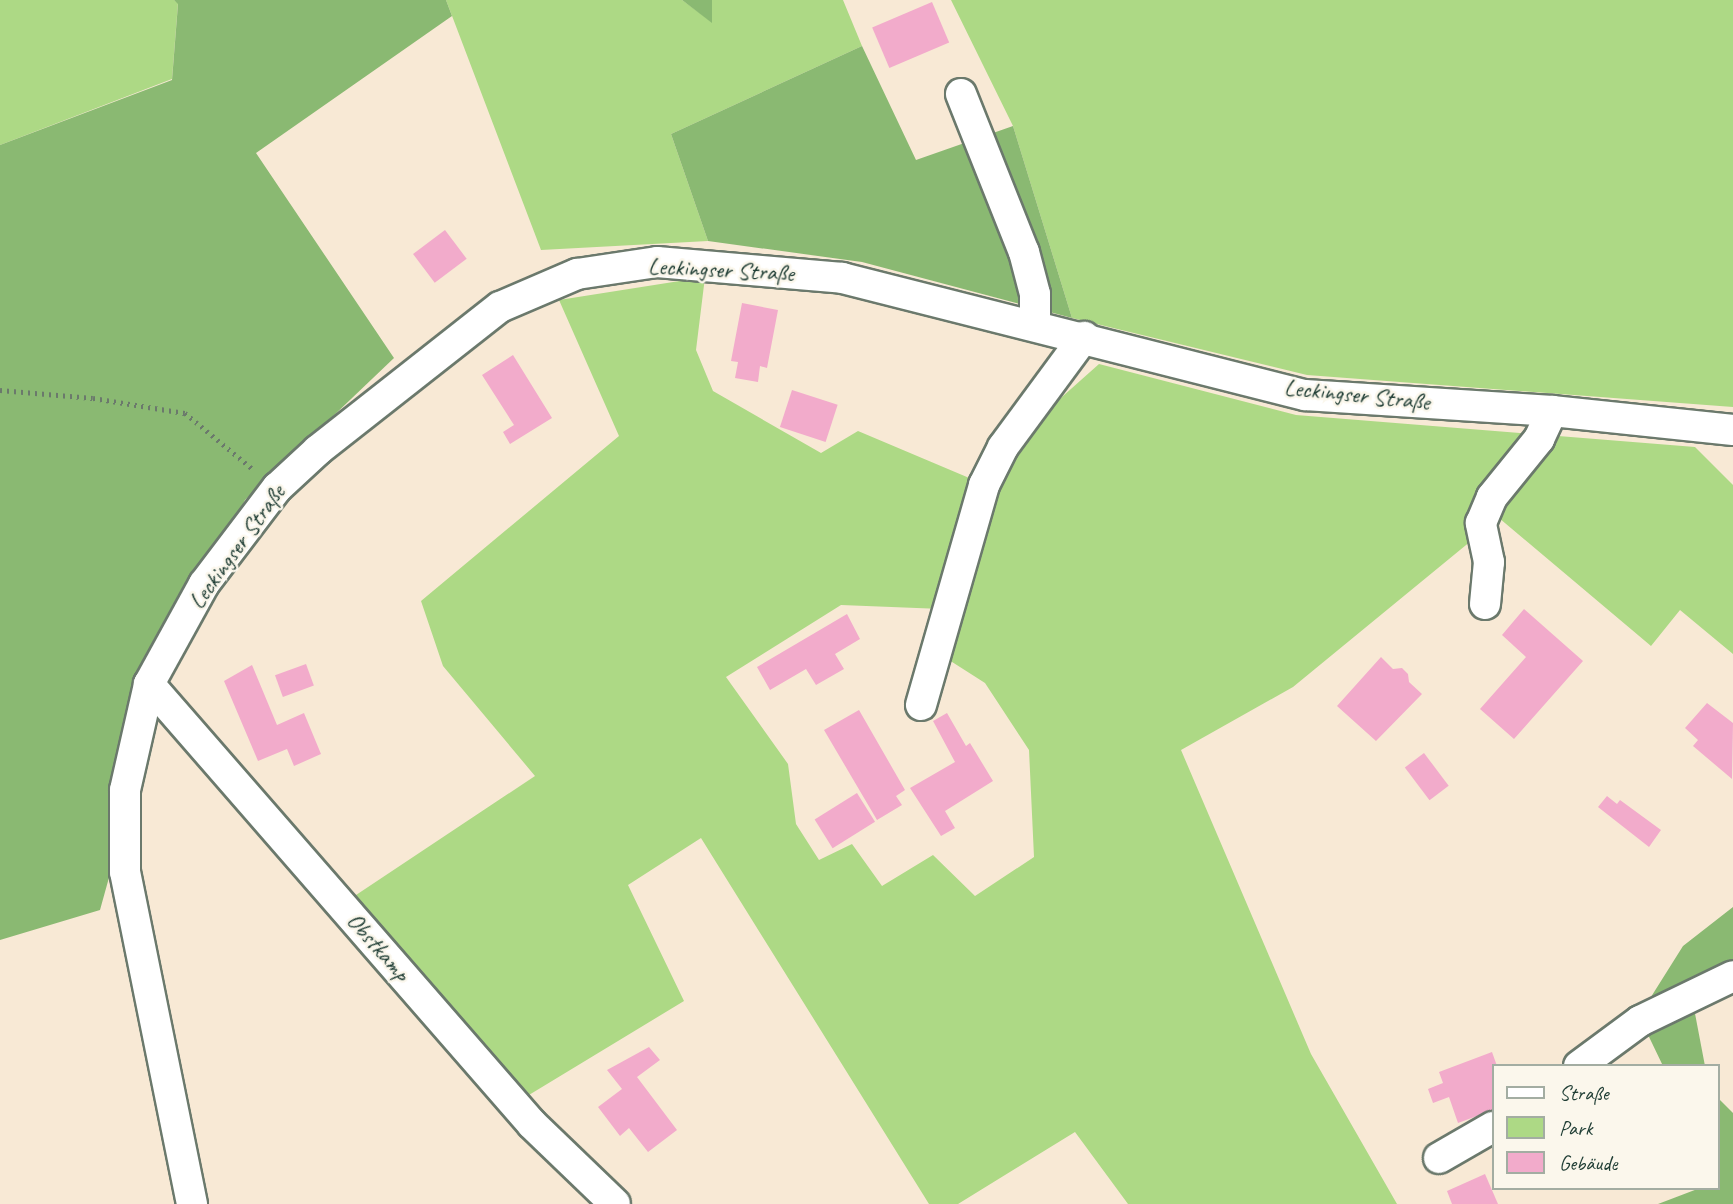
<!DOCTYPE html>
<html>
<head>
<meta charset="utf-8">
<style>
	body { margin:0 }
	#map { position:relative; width:1733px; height:1204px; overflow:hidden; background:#f8e9d5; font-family:Caveat,sans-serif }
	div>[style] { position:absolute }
	.green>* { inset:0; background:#add985 }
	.forest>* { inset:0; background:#8ab972 }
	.building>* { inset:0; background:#f2abcb; transform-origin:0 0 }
	.path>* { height:4.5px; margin-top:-2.25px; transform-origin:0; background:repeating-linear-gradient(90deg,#6b796c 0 2px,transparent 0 7px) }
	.roads { filter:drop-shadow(2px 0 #6b796c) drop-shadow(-2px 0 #6b796c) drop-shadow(0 2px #6b796c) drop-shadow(0 -2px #6b796c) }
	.minor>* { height:30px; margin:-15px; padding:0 15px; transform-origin:15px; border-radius:15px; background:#fff }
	span { translate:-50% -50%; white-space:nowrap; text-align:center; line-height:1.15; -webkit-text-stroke:5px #fbf7ec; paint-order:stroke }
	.street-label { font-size:24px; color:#1f3d34 }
	.legend { position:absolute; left:1492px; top:1064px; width:228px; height:126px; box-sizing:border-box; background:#fbf7ec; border:2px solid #a3ada2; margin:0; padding:9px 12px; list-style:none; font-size:21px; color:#1f3d34 }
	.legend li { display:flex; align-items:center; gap:14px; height:35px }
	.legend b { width:35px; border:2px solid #a3ada2 }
</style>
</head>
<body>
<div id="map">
	<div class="green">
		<i style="clip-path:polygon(0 0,174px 0,178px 3px,172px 79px,0 145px)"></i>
		<i style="clip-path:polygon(446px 0,682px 0,712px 22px,712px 0,843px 0,862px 46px,671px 134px,708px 241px,541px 250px)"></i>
		<i style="clip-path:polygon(951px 0,1733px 0,1733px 407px,1307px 375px,1072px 318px,1013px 126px)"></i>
		<i style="clip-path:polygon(705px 277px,696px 350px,713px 391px,821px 453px,858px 431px,974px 480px,942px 609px,841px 605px,726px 677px,788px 764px,796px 824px,819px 860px,852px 844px,882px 886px,933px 855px,975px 896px,1034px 857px,1029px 750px,985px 683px,949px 660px,985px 510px,1017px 437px,1099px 364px,1296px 415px,1695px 447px,1733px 485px,1733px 654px,1680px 610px,1651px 646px,1499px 518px,1293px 687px,1181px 750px,1311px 1054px,1397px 1204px,1128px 1204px,1075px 1132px,958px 1204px,929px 1204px,701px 838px,628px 885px,684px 1001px,519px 1101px,347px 901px,535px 776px,443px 666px,421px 601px,619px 436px,559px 300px)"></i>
	</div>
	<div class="forest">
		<i style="clip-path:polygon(174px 0,446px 0,452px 16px,256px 153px,394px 358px,245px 500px,163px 683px,100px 910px,0 940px,0 145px,172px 80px,178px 4px)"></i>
		<i style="clip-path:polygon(682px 0,712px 0,712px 23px)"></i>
		<i style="clip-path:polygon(862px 46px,916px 160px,1013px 126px,1072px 318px,862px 262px,708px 241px,671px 134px)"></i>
		<i style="clip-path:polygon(1733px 907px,1733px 963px,1689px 982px,1705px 1066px,1663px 1066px,1639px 1016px,1683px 946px)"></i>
		<i style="clip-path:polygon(1717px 1097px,1733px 1113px,1733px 1204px,1658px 1204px,1700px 1188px,1717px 1188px)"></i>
	</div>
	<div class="building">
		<i style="left:932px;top:2px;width:44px;height:65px;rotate:67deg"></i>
		<i style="left:445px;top:230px;width:36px;height:40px;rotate:53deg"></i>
		<i style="clip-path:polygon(742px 303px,778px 310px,767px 368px,760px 366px,758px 382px,735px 378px,738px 362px,731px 361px)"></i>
		<i style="clip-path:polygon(513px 355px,552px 418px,510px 444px,503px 432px,514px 425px,482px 375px)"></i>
		<i style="left:792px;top:390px;width:48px;height:39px;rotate:18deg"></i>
		<i style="clip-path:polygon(1524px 609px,1583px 661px,1514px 739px,1480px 709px,1526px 657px,1502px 635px)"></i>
		<i style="clip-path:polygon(847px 614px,860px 639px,835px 654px,844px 669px,816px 685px,806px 669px,770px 690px,757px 667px)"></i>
		<i style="clip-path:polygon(1381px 657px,1393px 669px,1402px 668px,1408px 674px,1409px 682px,1422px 694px,1376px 741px,1337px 706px)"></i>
		<i style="left:306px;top:664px;width:23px;height:33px;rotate:70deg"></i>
		<i style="clip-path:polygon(252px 665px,277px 725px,304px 713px,321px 754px,294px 766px,287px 749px,258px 761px,224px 681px)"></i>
		<i style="clip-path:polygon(1707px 703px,1733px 723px,1732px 779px,1693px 746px,1698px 740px,1685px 728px)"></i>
		<i style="clip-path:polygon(859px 710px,905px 790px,896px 796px,902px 805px,877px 820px,824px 730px)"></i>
		<i style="clip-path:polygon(947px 713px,966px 746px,970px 743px,993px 781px,945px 811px,955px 828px,941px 836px,910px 788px,955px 762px,933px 721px)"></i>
		<i style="left:1424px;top:753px;width:41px;height:24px;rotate:53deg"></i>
		<i style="left:857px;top:793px;width:34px;height:50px;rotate:58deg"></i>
		<i style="clip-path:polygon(1607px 796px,1617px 804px,1620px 800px,1661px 830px,1649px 847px,1598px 807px)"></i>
		<i style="clip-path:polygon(649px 1047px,660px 1060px,637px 1077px,677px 1130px,648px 1152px,629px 1128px,620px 1136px,598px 1107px,622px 1089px,607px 1070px)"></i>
		<i style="clip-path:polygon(1492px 1052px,1497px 1066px,1493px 1066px,1493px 1110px,1458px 1123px,1449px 1097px,1433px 1103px,1428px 1089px,1443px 1083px,1439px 1072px)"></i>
		<i style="clip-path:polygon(1485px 1174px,1498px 1204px,1452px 1204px,1447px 1191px)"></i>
	</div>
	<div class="path">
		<i style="left:0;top:390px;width:93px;rotate:4.9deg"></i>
		<i style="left:93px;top:398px;width:93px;rotate:9.3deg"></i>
		<i style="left:185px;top:413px;width:89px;rotate:39.6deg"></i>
	</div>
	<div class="roads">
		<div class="minor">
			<i style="left:961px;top:94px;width:170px;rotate:68.3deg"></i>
			<i style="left:1024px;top:252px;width:43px;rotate:75.3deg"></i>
			<i style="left:1035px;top:294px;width:31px;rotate:90deg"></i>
			<i style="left:1485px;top:604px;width:42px;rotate:-84.6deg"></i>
			<i style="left:1489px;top:562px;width:40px;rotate:-102deg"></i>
			<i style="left:1481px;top:523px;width:28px;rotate:-67deg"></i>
			<i style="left:1492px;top:497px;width:75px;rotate:-51deg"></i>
			<i style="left:1539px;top:439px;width:31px;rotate:-65deg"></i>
			<i style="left:149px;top:684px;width:583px;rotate:48.96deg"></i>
			<i style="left:532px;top:1124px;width:115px;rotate:43.9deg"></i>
			<i style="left:921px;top:705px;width:229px;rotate:-74deg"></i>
			<i style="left:984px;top:485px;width:42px;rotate:-63.4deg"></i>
			<i style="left:1003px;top:447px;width:137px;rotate:-53.6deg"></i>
			<i style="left:1579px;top:1066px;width:76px;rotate:-36.4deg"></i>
			<i style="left:1640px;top:1021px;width:103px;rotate:-25.8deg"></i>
			<i style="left:1439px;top:1158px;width:62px;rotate:-29.9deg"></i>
			<i style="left:192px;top:1204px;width:339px;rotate:-101.4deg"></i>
			<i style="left:125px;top:872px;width:82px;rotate:-90deg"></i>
			<i style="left:125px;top:790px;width:109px;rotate:-77.2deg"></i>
			<i style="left:149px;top:684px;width:114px;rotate:-61.2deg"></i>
			<i style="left:204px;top:584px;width:121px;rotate:-52.8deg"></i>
			<i style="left:277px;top:488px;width:56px;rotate:-42.8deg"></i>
			<i style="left:318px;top:450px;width:231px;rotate:-38.2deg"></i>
			<i style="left:500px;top:307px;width:84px;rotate:-23.2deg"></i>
			<i style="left:577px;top:274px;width:81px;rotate:-8.5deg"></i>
			<i style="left:657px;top:262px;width:186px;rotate:4.9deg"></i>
			<i style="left:842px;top:278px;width:478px;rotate:14.2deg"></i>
			<i style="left:1305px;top:395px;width:248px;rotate:3.7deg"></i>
			<i style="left:1552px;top:411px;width:182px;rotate:6deg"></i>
		</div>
	</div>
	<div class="street-label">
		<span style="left:721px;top:270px;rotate:3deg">Leckingser Straße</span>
		<span style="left:1357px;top:395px;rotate:6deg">Leckingser Straße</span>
		<span style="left:237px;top:547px;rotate:-54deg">Leckingser Straße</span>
		<span style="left:378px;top:947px;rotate:49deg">Obstkamp</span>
	</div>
	<ul class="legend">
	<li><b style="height:9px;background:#fff"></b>Straße</li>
	<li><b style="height:19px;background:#add985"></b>Park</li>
	<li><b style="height:19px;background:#f2abcb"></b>Gebäude</li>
	</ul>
</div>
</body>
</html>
